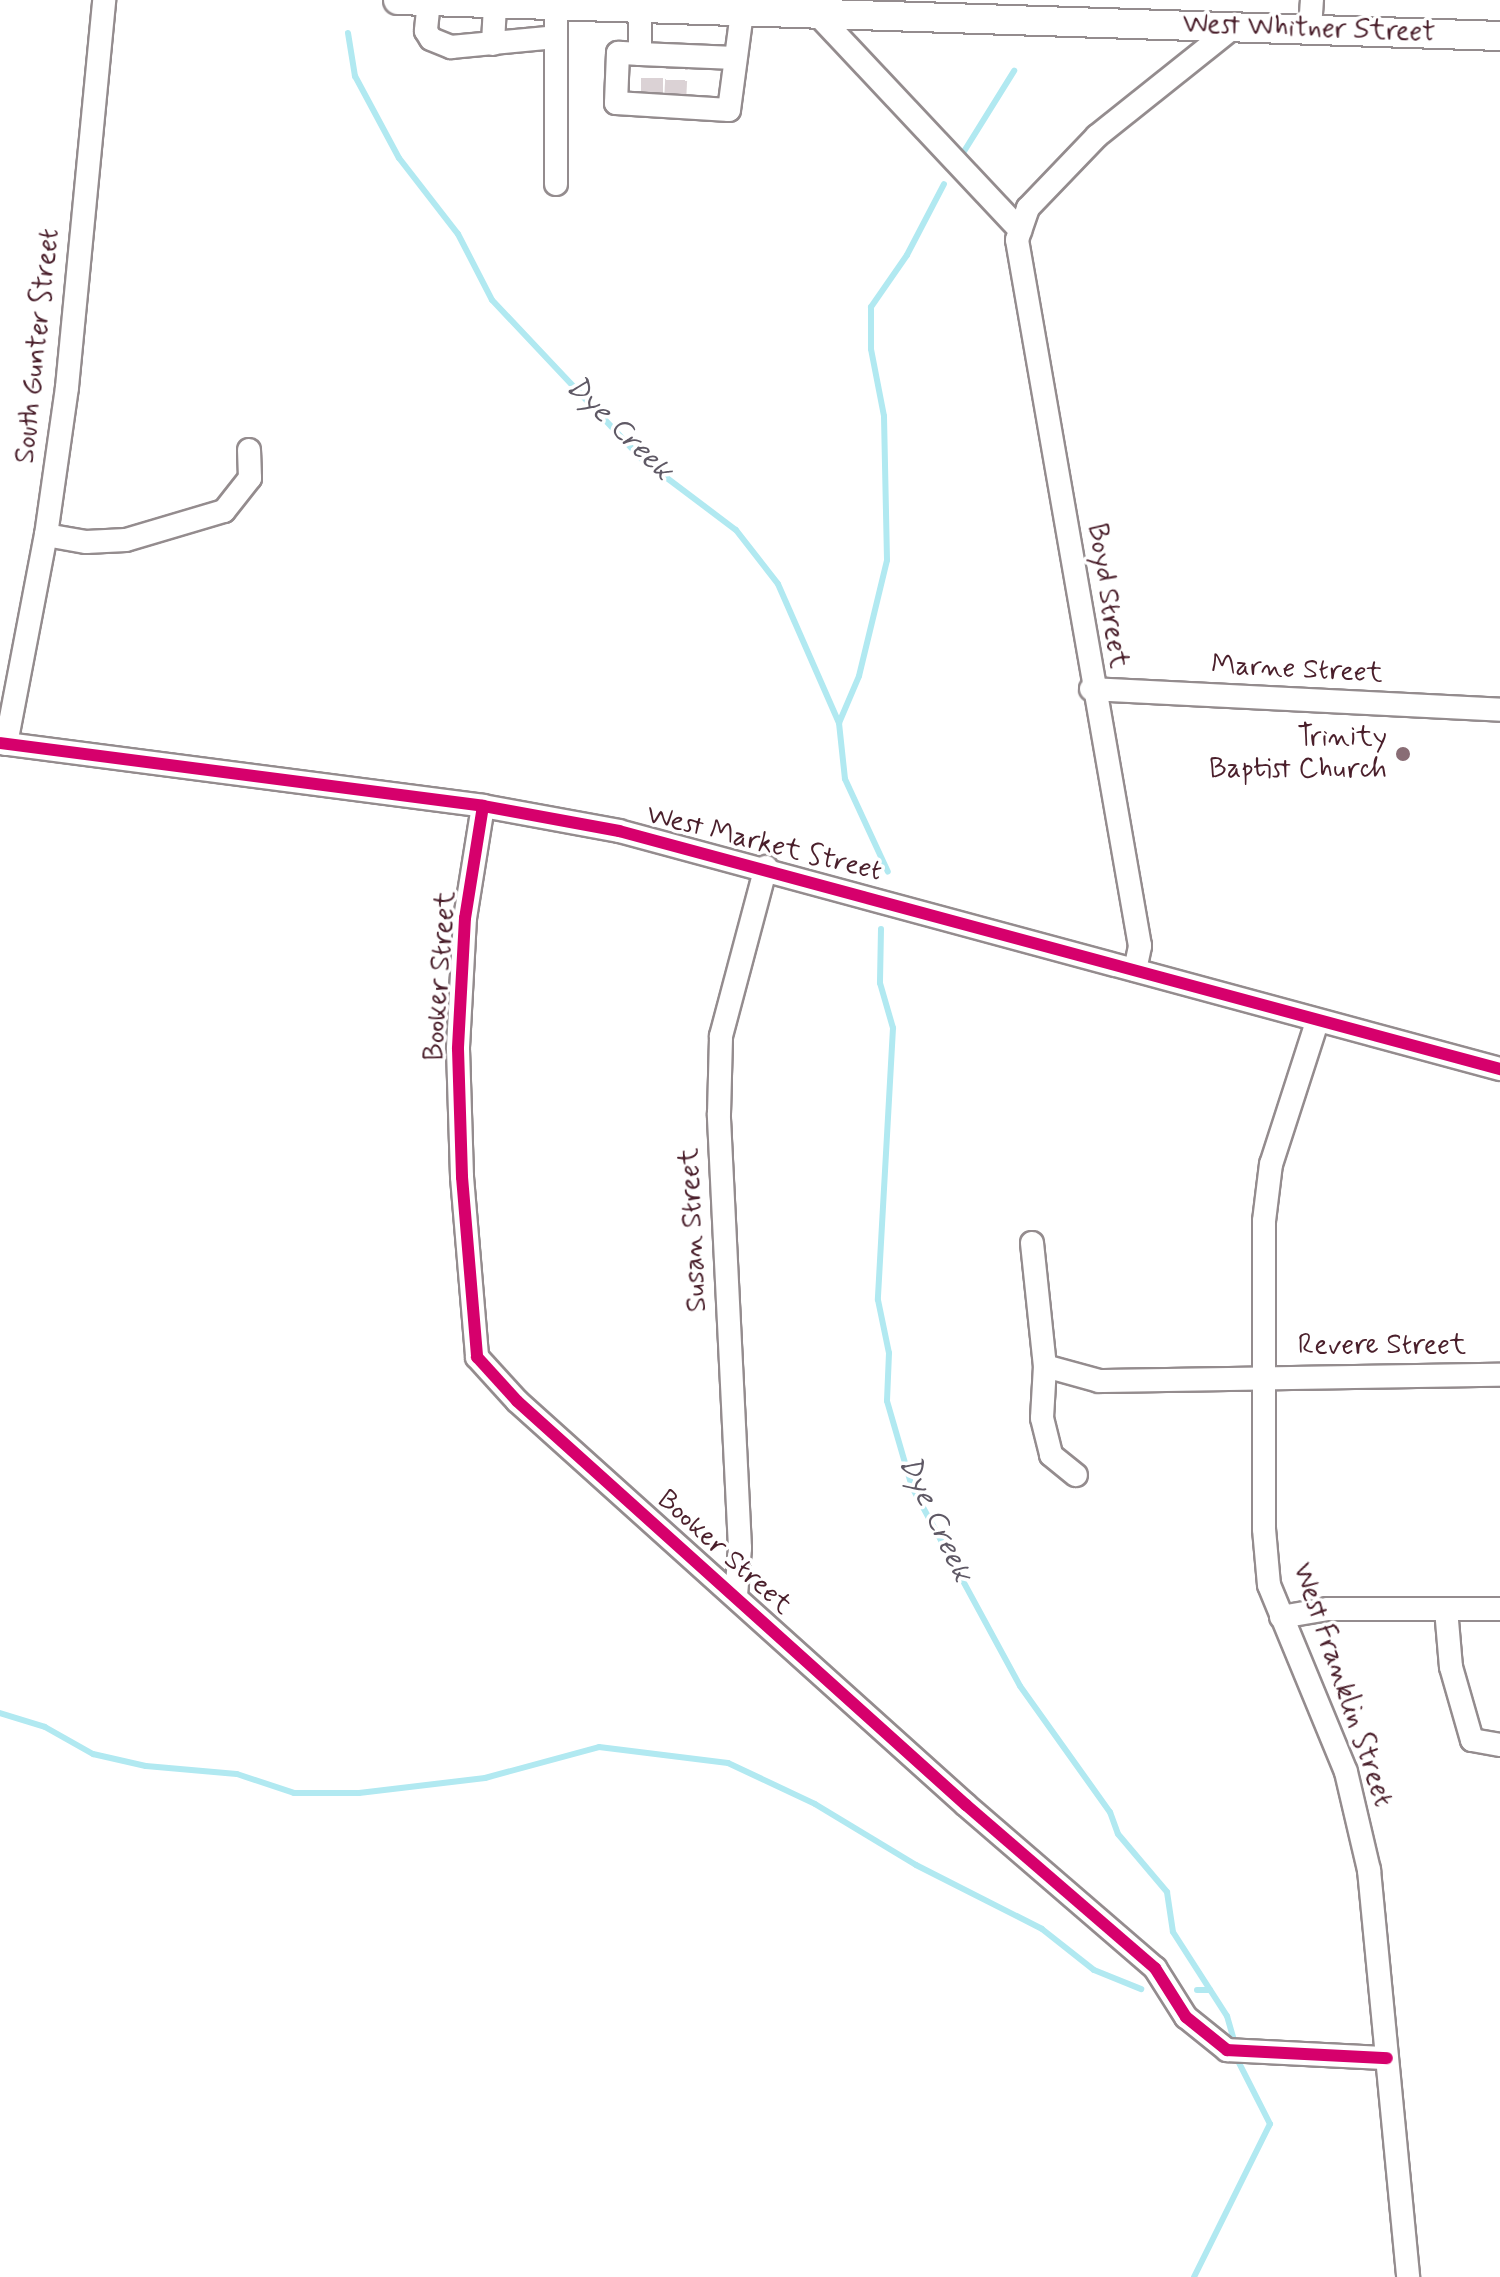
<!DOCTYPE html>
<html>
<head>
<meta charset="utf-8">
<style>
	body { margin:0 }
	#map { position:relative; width:1500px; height:2277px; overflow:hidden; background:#fff; font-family:Mynerve,sans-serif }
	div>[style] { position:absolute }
	.stream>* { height:6px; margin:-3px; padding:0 3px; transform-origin:3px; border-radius:3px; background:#b1e9f1 }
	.minor-tunnel>* { height:22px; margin-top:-11px; transform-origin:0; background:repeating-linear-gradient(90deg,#dbd2d5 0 22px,transparent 0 33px) }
	.roads { filter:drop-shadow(2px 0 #948c8e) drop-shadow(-2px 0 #948c8e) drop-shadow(0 2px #948c8e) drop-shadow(0 -2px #948c8e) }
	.minor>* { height:22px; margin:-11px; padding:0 11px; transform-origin:11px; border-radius:11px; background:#fff }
	.major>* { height:28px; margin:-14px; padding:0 14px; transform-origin:14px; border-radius:14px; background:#fff }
	.cycleway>* { height:12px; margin:-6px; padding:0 6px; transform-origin:6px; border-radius:6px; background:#d6006c }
	.dots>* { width:22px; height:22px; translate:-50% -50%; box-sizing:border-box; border:4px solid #fff; border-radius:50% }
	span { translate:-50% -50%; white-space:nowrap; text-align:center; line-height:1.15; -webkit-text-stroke:7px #fff; paint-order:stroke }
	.street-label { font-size:28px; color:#4a1f2b }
	.poi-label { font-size:28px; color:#4a1f2b }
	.right { translate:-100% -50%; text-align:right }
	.water-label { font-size:30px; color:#5f5965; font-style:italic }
</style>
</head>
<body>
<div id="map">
	<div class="stream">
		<i style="left:348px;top:33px;width:44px;rotate:80.8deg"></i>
		<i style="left:355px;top:76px;width:93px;rotate:61.8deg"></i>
		<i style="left:399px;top:158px;width:96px;rotate:52.2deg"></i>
		<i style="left:458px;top:234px;width:74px;rotate:62.7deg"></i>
		<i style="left:492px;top:300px;width:220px;rotate:46.7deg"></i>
		<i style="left:643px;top:460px;width:116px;rotate:37deg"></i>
		<i style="left:736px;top:530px;width:68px;rotate:52.1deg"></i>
		<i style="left:778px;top:584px;width:152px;rotate:66.3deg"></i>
		<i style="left:839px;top:723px;width:56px;rotate:83.9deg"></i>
		<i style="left:845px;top:779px;width:102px;rotate:65.2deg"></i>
		<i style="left:963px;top:153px;width:97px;rotate:-58.1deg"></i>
		<i style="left:839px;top:723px;width:51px;rotate:-66.9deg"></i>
		<i style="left:859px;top:676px;width:119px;rotate:-76.4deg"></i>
		<i style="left:887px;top:560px;width:144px;rotate:-91.2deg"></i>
		<i style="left:884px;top:416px;width:68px;rotate:-101deg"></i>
		<i style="left:871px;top:349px;width:42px;rotate:-90deg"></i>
		<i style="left:871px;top:307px;width:63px;rotate:-55.3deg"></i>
		<i style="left:907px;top:255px;width:80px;rotate:-62.5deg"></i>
		<i style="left:881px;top:929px;width:54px;rotate:91.1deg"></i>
		<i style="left:880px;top:983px;width:47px;rotate:73.9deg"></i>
		<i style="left:893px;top:1028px;width:272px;rotate:93.2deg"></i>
		<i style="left:878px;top:1300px;width:54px;rotate:78.3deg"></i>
		<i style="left:889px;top:1353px;width:48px;rotate:92.4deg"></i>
		<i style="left:887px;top:1401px;width:90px;rotate:73.8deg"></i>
		<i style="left:912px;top:1487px;width:226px;rotate:61.5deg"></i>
		<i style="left:1020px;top:1686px;width:155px;rotate:54.5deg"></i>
		<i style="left:1110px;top:1812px;width:23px;rotate:70deg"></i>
		<i style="left:1118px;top:1834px;width:76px;rotate:49.8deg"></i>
		<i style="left:1167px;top:1892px;width:40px;rotate:81.5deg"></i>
		<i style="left:1173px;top:1932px;width:100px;rotate:57.3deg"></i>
		<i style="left:1227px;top:2016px;width:22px;rotate:74deg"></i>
		<i style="left:0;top:1713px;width:47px;rotate:17.3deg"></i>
		<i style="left:45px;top:1727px;width:55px;rotate:29.4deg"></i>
		<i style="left:93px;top:1754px;width:54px;rotate:12.8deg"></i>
		<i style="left:146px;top:1766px;width:91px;rotate:5deg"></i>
		<i style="left:237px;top:1774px;width:60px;rotate:18.4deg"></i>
		<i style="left:294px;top:1793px;width:65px"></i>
		<i style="left:359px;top:1793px;width:127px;rotate:-6.8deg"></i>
		<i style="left:485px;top:1778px;width:118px;rotate:-15.2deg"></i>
		<i style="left:599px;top:1747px;width:130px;rotate:7.1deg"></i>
		<i style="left:728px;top:1763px;width:96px;rotate:25.2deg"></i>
		<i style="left:815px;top:1804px;width:118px;rotate:31.1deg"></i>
		<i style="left:916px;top:1865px;width:141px;rotate:26.9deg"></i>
		<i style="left:1042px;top:1929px;width:66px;rotate:38.3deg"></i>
		<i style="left:1094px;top:1970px;width:51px;rotate:22deg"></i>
		<i style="left:1197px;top:1990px;width:13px"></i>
		<i style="left:1194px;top:2277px;width:171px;rotate:-63.6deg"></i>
		<i style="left:1270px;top:2124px;width:71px;rotate:-116.9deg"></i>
	</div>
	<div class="minor-tunnel">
		<i style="left:652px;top:100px;width:35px;rotate:-90deg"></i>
		<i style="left:675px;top:102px;width:36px;rotate:-87deg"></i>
	</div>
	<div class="roads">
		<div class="minor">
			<i style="left:429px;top:1px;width:30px;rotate:96deg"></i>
			<i style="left:426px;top:31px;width:9px;rotate:58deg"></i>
			<i style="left:431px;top:39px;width:22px;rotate:22deg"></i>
			<i style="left:451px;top:47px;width:105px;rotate:-5.4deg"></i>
			<i style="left:640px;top:10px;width:44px;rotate:90deg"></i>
			<i style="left:640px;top:54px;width:22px;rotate:-177deg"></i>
			<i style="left:618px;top:53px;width:50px;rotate:92.3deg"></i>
			<i style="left:616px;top:103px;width:113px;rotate:3.5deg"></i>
			<i style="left:729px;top:110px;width:98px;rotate:-82.4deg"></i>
			<i style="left:819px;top:16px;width:294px;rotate:46.8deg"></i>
			<i style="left:1310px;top:28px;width:28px;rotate:-86deg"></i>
			<i style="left:493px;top:44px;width:40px;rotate:-87.1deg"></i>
			<i style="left:640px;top:54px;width:95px;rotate:2.4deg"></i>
			<i style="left:556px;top:184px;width:178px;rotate:-90deg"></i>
			<i style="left:46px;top:535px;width:41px;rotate:9.9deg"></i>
			<i style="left:86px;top:542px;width:40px;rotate:-2.9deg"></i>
			<i style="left:126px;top:540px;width:102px;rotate:-16.5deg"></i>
			<i style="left:224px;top:511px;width:42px;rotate:-51.8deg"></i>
			<i style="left:250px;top:478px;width:28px;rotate:-92deg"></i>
			<i style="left:1091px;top:689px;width:410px;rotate:2.9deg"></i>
			<i style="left:0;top:743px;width:487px;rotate:7.4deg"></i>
			<i style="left:483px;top:806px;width:138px;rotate:10.4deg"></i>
			<i style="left:619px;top:831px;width:913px;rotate:15.12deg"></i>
			<i style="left:6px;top:744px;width:213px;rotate:-79.2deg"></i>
			<i style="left:46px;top:535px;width:149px;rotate:-81.9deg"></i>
			<i style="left:67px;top:387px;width:389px;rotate:-84.5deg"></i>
			<i style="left:483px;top:806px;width:113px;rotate:99.1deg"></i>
			<i style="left:465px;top:918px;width:131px;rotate:93.1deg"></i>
			<i style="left:458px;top:1049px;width:128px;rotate:88.2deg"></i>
			<i style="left:462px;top:1177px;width:181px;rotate:85.2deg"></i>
			<i style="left:477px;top:1357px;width:59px;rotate:47.7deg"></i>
			<i style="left:517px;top:1401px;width:604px;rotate:41.98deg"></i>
			<i style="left:966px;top:1805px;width:250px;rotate:40.8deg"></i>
			<i style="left:1155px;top:1968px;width:58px;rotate:57.7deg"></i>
			<i style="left:1186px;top:2017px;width:53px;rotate:38.8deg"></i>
			<i style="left:1227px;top:2050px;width:160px;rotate:2.9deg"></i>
			<i style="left:1135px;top:970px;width:25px;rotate:-78deg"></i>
			<i style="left:1140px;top:946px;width:717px;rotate:-99.88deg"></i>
			<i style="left:1017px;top:240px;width:34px;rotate:-71deg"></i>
			<i style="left:1028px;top:208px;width:100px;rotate:-46.2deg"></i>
			<i style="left:1097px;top:136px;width:178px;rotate:-38.6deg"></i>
			<i style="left:1317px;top:1022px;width:149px;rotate:107.9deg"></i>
			<i style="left:1271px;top:1164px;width:57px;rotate:97deg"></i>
			<i style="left:1264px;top:1221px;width:308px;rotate:90deg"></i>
			<i style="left:1264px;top:1529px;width:56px;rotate:84.9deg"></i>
			<i style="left:1269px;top:1585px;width:202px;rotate:67.6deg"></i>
			<i style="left:1346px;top:1772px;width:101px;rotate:76.8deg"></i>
			<i style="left:1369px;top:1870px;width:409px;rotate:84.5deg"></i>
			<i style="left:1032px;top:1243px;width:124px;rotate:84deg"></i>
			<i style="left:1045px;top:1366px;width:52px;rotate:93.3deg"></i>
			<i style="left:1042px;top:1418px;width:38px;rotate:76deg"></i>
			<i style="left:1051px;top:1455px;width:32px;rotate:39deg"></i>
			<i style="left:1045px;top:1366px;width:56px;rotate:15.5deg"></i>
			<i style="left:1099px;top:1381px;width:401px;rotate:-0.9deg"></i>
			<i style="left:736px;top:1595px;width:47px;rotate:-85.1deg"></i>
			<i style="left:740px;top:1548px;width:435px;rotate:-92.8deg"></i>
			<i style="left:719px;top:1114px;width:78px;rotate:-88.5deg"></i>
			<i style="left:721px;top:1036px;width:175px;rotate:-75.1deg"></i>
			<i style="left:1446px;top:1609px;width:58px;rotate:85.1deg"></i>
			<i style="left:1451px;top:1667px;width:76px;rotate:74deg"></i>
			<i style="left:1472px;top:1740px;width:28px;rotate:10deg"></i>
			<i style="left:1281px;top:1617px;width:48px;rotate:-9.7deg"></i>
			<i style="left:1328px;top:1609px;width:172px"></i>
		</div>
		<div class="major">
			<i style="left:398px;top:0;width:1103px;rotate:1.87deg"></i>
		</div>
	</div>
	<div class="cycleway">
		<i style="left:0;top:743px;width:487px;rotate:7.4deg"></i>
		<i style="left:483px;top:806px;width:138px;rotate:10.4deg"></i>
		<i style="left:619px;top:831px;width:913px;rotate:15.12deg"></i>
		<i style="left:483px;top:806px;width:113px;rotate:99.1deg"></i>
		<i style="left:465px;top:918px;width:131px;rotate:93.1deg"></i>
		<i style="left:458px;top:1049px;width:128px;rotate:88.2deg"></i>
		<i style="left:462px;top:1177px;width:181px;rotate:85.2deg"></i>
		<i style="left:477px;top:1357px;width:59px;rotate:47.7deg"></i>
		<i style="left:517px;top:1401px;width:604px;rotate:41.98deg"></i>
		<i style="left:966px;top:1805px;width:250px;rotate:40.8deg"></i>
		<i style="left:1155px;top:1968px;width:58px;rotate:57.7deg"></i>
		<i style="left:1186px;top:2017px;width:53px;rotate:38.8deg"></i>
		<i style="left:1227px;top:2050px;width:160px;rotate:2.9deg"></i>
	</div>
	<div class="dots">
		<i style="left:1403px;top:754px;background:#896d75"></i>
	</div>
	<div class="street-label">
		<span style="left:1309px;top:29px;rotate:2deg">West Whitner Street</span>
		<span style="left:38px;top:346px;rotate:-84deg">South Gunter Street</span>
		<span style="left:1107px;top:596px;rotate:81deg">Boyd Street</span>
		<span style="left:1297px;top:670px;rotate:3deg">Marne Street</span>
		<span style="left:764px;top:844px;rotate:14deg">West Market Street</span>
		<span style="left:441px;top:976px;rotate:-86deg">Booker Street</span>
		<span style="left:694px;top:1230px;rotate:-93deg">Susan Street</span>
		<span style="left:1382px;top:1346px">Revere Street</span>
		<span style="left:724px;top:1553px;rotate:42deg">Booker Street</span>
		<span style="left:1342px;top:1685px;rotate:71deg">West Franklin Street</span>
	</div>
	<div class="poi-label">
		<span class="right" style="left:1387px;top:754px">Trinity<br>Baptist Church</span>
	</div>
	<div class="water-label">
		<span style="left:619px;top:429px;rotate:44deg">Dye Creek</span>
		<span style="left:935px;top:1519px;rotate:65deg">Dye Creek</span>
	</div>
</div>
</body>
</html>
